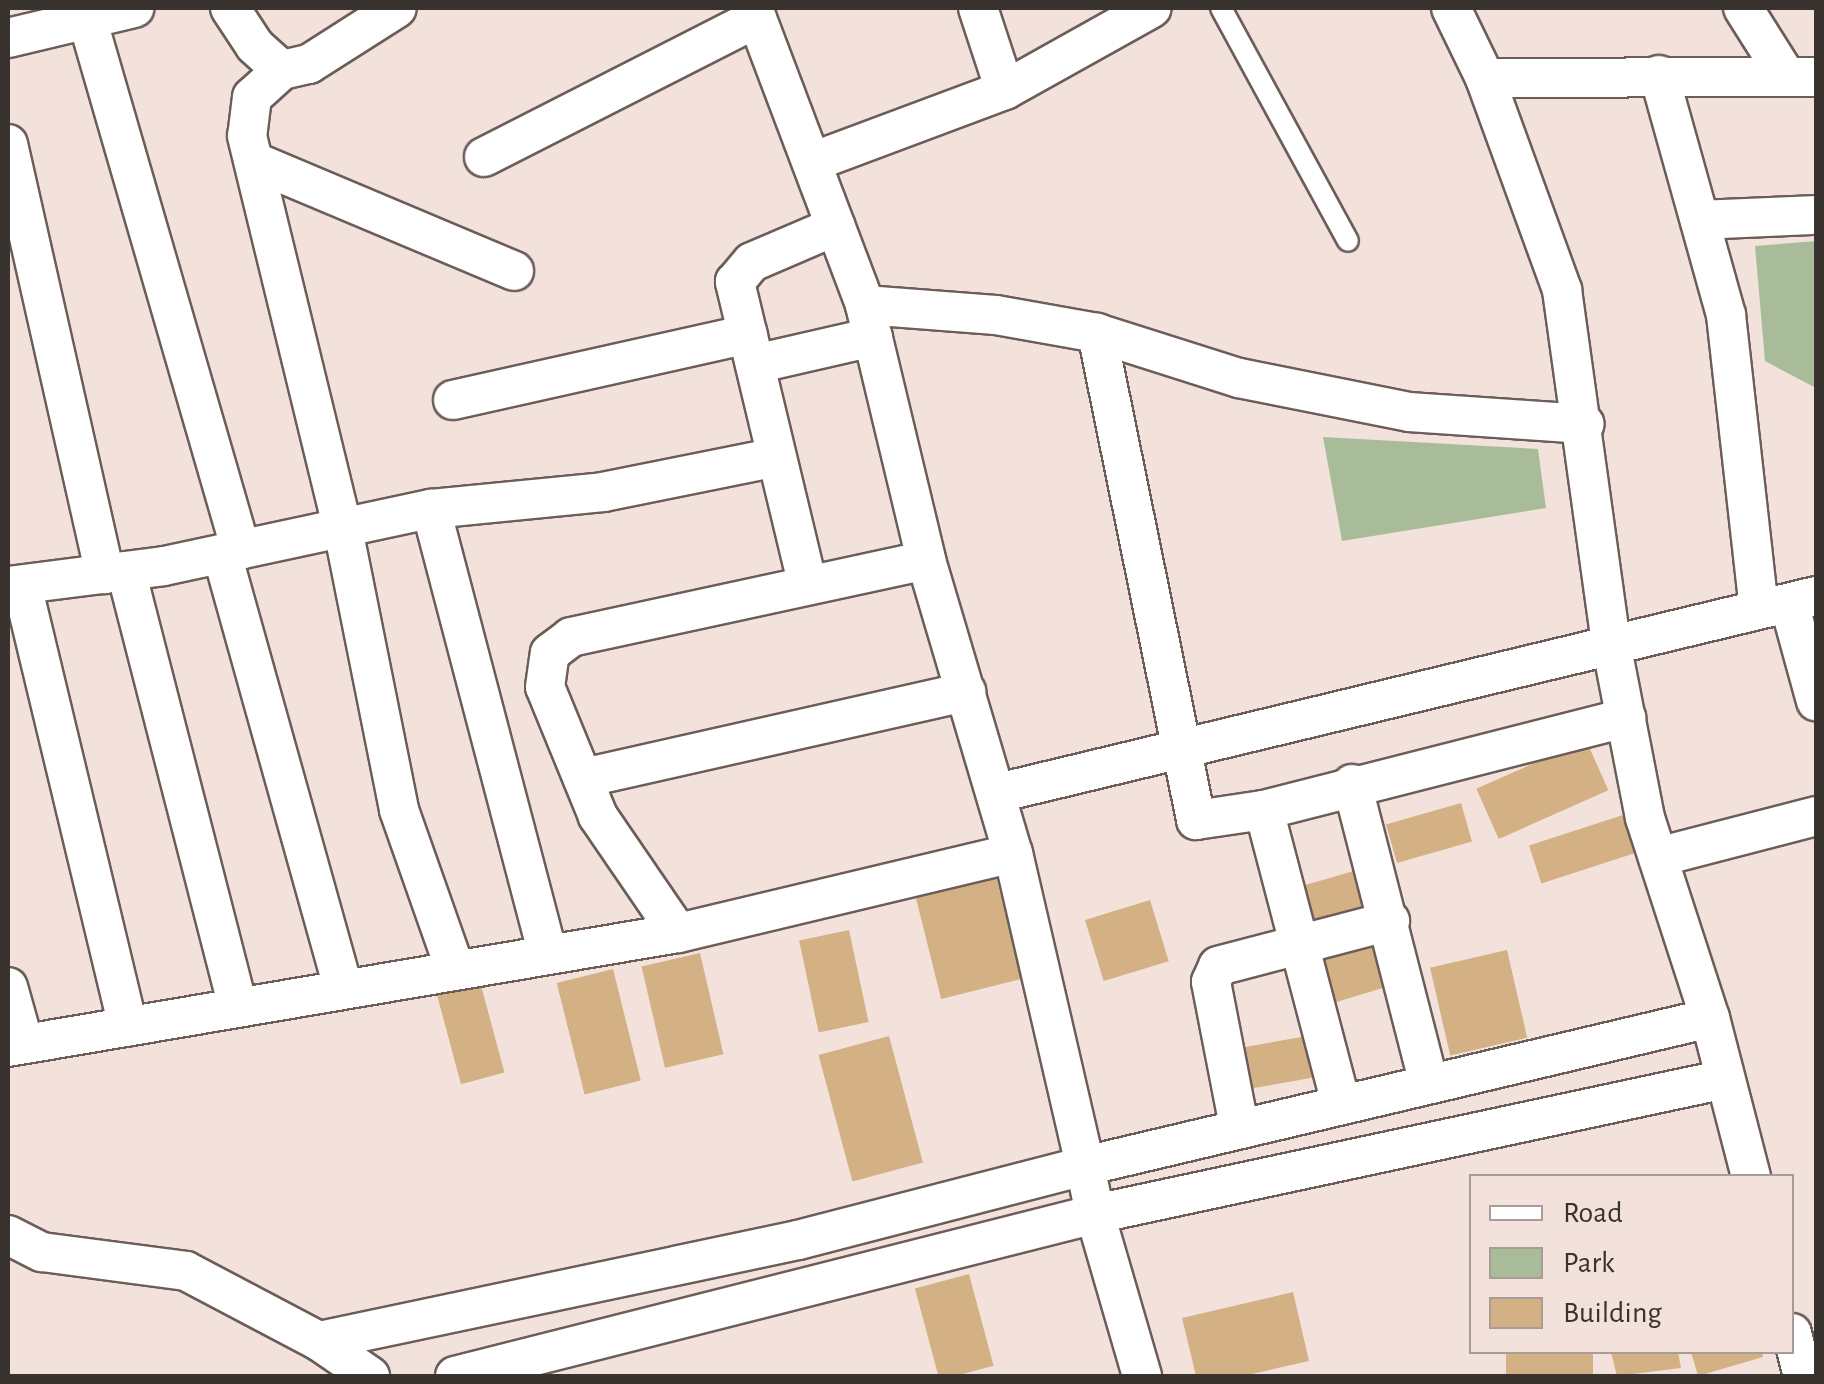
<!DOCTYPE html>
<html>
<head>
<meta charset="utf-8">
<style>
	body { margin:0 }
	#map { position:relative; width:1824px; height:1384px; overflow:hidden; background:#f3e2dc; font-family:"Alegreya Sans",sans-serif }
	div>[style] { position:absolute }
	.green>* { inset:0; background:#a9bc99 }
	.building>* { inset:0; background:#d3b184; transform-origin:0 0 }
	.roads { filter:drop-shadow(2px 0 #6c5d58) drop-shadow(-2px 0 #6c5d58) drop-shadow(0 2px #6c5d58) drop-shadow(0 -2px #6c5d58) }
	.service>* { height:20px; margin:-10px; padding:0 10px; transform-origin:10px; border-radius:10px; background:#fff }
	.minor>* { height:38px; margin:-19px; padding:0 19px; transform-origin:19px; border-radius:19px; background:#fff }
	span { translate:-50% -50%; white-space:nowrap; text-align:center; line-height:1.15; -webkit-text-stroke:10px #f3e2dc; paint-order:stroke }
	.frame { position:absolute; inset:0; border:10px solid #393330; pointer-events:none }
	.legend { position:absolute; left:1469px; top:1174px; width:325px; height:180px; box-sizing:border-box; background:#f3e2dc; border:2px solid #a99c97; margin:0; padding:12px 18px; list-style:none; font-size:30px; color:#393330 }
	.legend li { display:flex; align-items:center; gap:20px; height:50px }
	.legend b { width:50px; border:2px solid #a99c97 }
</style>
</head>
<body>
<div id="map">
	<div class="green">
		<i style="clip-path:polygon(1816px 241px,1816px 388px,1765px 361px,1755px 246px)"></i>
		<i style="clip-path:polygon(1323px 437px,1538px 449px,1546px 508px,1342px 541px)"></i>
	</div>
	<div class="building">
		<i style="left:1586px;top:740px;width:55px;height:120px;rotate:66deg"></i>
		<i style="left:1461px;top:803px;width:40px;height:78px;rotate:74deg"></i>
		<i style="left:1626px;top:814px;width:40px;height:102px;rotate:72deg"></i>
		<i style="left:1361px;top:869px;width:40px;height:70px;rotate:74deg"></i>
		<i style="left:996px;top:876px;width:106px;height:83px;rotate:76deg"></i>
		<i style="left:1150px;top:900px;width:64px;height:68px;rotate:73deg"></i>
		<i style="left:849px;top:930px;width:94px;height:51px;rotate:78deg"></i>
		<i style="clip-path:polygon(1388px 939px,1399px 983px,1330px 1004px,1317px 952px)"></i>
		<i style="left:1507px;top:950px;width:90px;height:79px;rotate:77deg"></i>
		<i style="left:700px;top:953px;width:104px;height:60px;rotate:77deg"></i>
		<i style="left:613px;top:969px;width:115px;height:58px;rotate:76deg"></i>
		<i style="left:478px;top:974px;width:102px;height:45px;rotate:75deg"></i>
		<i style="left:1313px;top:1035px;width:42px;height:69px;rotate:80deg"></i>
		<i style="left:889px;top:1036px;width:131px;height:73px;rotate:75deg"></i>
		<i style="left:969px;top:1274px;width:95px;height:56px;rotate:75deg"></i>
		<i style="clip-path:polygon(1293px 1292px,1309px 1361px,1243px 1376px,1196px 1376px,1182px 1318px)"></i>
		<i style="left:1506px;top:1352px;width:87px;height:25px"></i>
		<i style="clip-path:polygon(1611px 1352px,1678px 1352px,1681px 1368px,1617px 1376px)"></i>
		<i style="clip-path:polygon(1691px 1352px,1762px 1352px,1763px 1357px,1698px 1376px)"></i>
	</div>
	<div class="roads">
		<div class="service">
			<i style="left:1221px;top:8px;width:265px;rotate:61.4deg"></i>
		</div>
		<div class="minor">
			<i style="left:84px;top:8px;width:564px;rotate:73.85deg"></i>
			<i style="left:230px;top:8px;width:45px;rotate:56.7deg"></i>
			<i style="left:255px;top:46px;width:36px;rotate:42deg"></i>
			<i style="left:282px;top:70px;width:28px;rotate:-13deg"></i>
			<i style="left:309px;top:64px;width:104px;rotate:-32.5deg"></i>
			<i style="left:753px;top:8px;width:317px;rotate:69.3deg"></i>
			<i style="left:865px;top:305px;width:262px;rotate:76.5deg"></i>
			<i style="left:926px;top:560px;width:306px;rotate:73.5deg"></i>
			<i style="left:1013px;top:853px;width:321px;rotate:77deg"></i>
			<i style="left:1085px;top:1166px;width:642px;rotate:-13.32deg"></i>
			<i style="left:978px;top:8px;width:86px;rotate:71.8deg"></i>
			<i style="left:1005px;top:90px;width:168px;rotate:-29.2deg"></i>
			<i style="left:1451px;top:8px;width:78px;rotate:64.1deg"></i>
			<i style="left:1485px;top:78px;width:331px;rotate:-0.2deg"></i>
			<i style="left:1743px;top:8px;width:77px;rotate:57.8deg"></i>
			<i style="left:8px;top:38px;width:130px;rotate:-13.4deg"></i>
			<i style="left:282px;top:70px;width:40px;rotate:138deg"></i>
			<i style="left:252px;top:97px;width:39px;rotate:97deg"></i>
			<i style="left:247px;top:136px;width:405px;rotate:76.3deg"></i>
			<i style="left:343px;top:529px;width:287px;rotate:78.7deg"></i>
			<i style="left:399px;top:810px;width:169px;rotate:70.6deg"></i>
			<i style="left:1659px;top:75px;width:249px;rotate:74.4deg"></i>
			<i style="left:1726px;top:315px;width:296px;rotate:83.6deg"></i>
			<i style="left:1485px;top:78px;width:226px;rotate:70deg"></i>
			<i style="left:1562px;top:290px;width:356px;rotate:82.1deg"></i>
			<i style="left:1611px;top:643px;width:178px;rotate:79deg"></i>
			<i style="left:1645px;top:818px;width:210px;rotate:72deg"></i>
			<i style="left:1710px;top:1018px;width:163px;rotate:75.5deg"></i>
			<i style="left:8px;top:144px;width:441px;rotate:77.3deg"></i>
			<i style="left:484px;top:157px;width:306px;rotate:-27deg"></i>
			<i style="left:815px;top:161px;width:203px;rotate:-20.5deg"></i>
			<i style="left:255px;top:162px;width:281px;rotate:22.8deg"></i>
			<i style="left:1700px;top:220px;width:116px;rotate:-2.5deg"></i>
			<i style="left:865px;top:305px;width:131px;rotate:4.4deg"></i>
			<i style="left:996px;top:315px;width:103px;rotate:10.1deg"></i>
			<i style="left:1097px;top:333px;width:149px;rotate:17.6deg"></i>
			<i style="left:1239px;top:378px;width:173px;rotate:11.3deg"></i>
			<i style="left:1409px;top:412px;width:176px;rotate:3.9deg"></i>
			<i style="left:1097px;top:333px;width:497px;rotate:78.5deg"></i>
			<i style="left:1196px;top:820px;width:69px;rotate:-8.4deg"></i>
			<i style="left:1264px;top:810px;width:374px;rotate:-14.3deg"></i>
			<i style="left:755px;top:364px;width:121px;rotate:-12.9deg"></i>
			<i style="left:453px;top:400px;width:302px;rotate:-12.6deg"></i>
			<i style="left:431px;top:509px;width:460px;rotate:75.3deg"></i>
			<i style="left:222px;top:554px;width:451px;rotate:74.4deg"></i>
			<i style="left:126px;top:571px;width:450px;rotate:75.6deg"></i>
			<i style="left:807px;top:582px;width:309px;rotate:-103.5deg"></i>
			<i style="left:735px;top:282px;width:26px;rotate:-50deg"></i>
			<i style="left:752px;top:262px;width:91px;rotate:-23.2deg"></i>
			<i style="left:22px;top:585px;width:454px;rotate:76.5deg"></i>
			<i style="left:8px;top:586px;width:157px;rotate:-7.3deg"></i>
			<i style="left:164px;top:566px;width:273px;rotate:-12.1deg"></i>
			<i style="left:431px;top:509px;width:173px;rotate:-5.6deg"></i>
			<i style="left:603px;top:492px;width:177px;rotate:-11.4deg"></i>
			<i style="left:1789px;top:603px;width:102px;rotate:74.6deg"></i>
			<i style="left:583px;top:778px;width:393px;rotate:-12.7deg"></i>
			<i style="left:1352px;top:784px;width:309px;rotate:75.6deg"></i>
			<i style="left:998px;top:793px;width:841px;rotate:-13.54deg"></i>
			<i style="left:1264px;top:810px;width:303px;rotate:75.3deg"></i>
			<i style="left:1658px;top:857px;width:163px;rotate:-14.5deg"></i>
			<i style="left:678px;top:933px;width:142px;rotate:-124.4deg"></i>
			<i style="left:598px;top:816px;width:139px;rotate:-112.3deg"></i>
			<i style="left:545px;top:687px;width:34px;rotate:-82deg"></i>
			<i style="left:550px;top:653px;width:26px;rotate:-37deg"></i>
			<i style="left:571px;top:637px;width:363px;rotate:-12.2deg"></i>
			<i style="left:8px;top:987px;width:59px;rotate:74.3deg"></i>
			<i style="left:8px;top:1047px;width:680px;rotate:-9.66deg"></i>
			<i style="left:678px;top:933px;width:344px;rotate:-13.4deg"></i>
			<i style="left:1239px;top:1126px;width:147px;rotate:-101deg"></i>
			<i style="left:1211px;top:982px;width:17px;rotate:-66deg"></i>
			<i style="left:1218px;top:966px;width:178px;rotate:-14.7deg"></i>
			<i style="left:8px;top:1235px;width:38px;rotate:27deg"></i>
			<i style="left:42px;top:1252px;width:145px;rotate:7.5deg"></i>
			<i style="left:186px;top:1271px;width:150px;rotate:27.8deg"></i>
			<i style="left:319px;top:1341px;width:62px;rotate:34.5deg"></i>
			<i style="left:1792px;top:1333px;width:44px;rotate:75.7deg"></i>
			<i style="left:319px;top:1341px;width:490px;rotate:-11.9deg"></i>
			<i style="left:798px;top:1240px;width:296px;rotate:-14.5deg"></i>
			<i style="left:1085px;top:1166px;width:49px;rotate:78.2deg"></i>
			<i style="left:1095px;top:1214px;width:644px;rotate:-12.09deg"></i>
			<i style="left:455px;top:1376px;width:660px;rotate:-14.2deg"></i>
			<i style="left:1095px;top:1214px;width:169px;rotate:73.8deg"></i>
		</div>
	</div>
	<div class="frame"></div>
	<ul class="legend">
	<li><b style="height:12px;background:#fff"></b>Road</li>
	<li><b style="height:28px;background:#a9bc99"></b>Park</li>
	<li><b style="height:28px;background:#d3b184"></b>Building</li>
	</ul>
</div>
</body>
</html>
